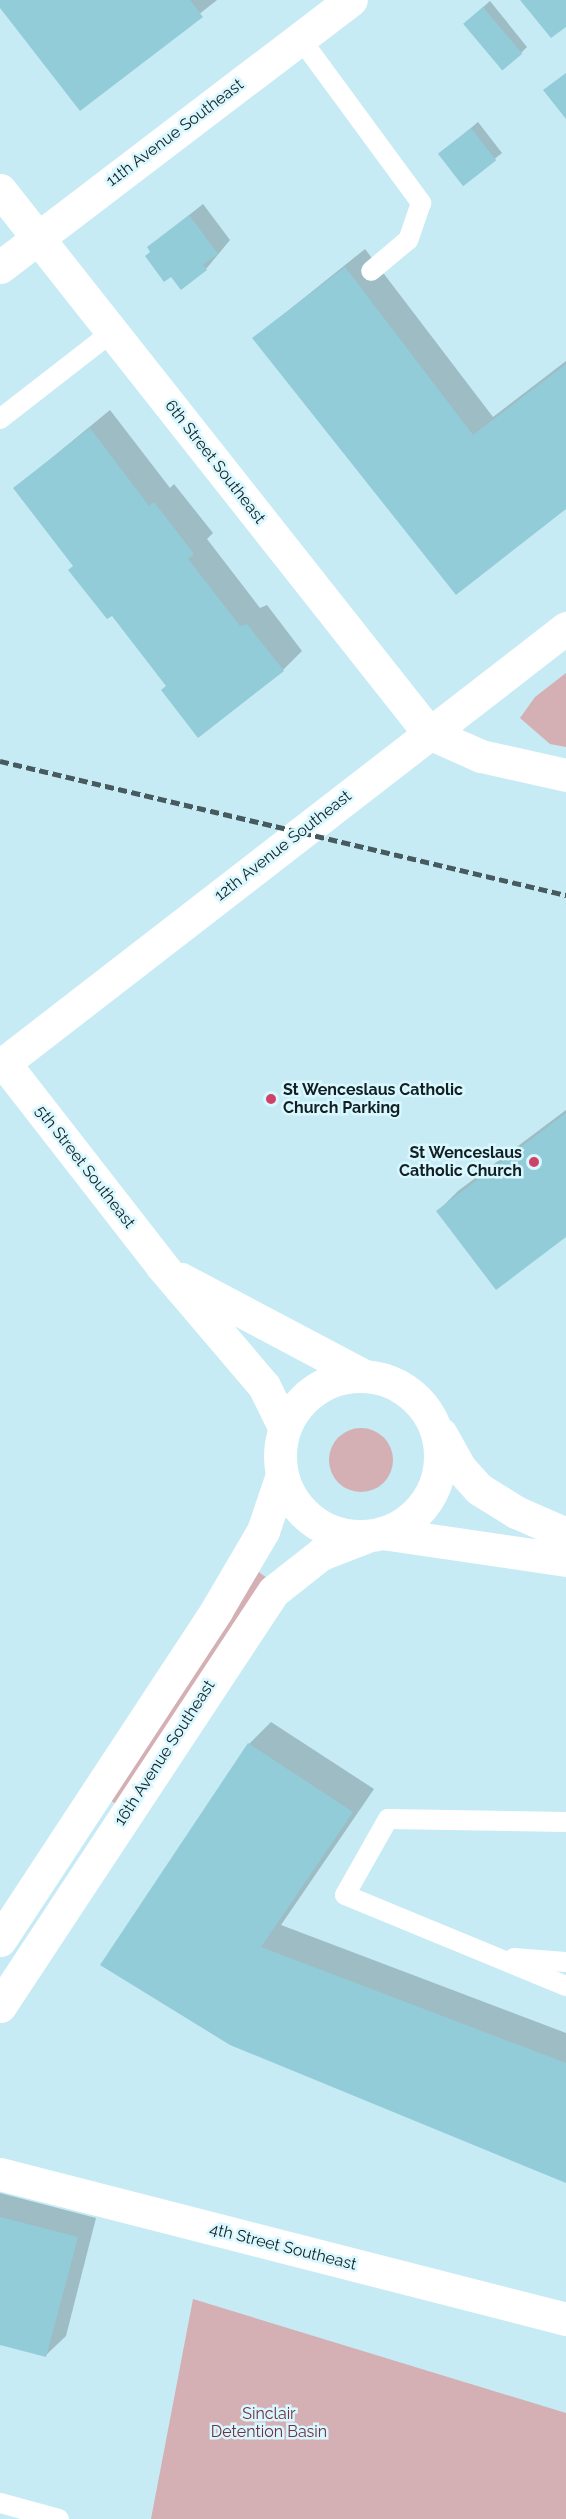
<!DOCTYPE html>
<html>
<head>
<meta charset="utf-8">
<style>
	body { margin:0 }
	#map { position:relative; width:566px; height:2519px; overflow:hidden; background:#c6ebf4; font-family:Raleway,sans-serif }
	div>[style] { position:absolute }
	.green>* { inset:0; background:#d4afb4 }
	.round { border-radius:50% }
	.shadow>* { inset:0; background:#0003 }
	.building>* { inset:0; background:#93ccd9; transform-origin:0 0 }
	.lane>* { height:20px; margin:-10px; padding:0 10px; transform-origin:10px; border-radius:10px; background:#fff }
	.street>* { height:33px; margin:-16.5px; padding:0 16.5px; transform-origin:16.5px; border-radius:16.5px; background:#fff }
	.street>.ring { margin:-16.5px; padding:0; box-sizing:content-box; background:none; border:33px solid #fff; border-radius:50% }
	.secondary>* { height:33px; margin:-16.5px; padding:0 16.5px; transform-origin:16.5px; border-radius:16.5px; background:#fff }
	.rail>* { height:4.5px; margin-top:-2.25px; transform-origin:0; background:repeating-linear-gradient(90deg,#465a5f 0 9px,transparent 0 13.5px) }
	.dots>* { width:16px; height:16px; translate:-50% -50%; box-sizing:border-box; border:3px solid #d9f7fe; border-radius:50% }
	span { translate:-50% -50%; white-space:nowrap; text-align:center; line-height:1.15; -webkit-text-stroke:5px #d9f7fe; paint-order:stroke }
	.street-label { font-size:16px; color:#122023 }
	.poi-label { font-size:16px; color:#122023; font-weight:700 }
	.left { translate:0 -50%; text-align:left }
	.right { translate:-100% -50%; text-align:right }
	.park-label { font-size:16px; color:#71313f }
</style>
</head>
<body>
<div id="map">
	<div class="green">
		<i style="clip-path:polygon(566px 673px,566px 747px,550px 744px,520px 718px,535px 697px)"></i>
		<i class="round" style="left:329px;top:1428px;width:64px;height:64px"></i>
		<i style="clip-path:polygon(256px 1570px,267px 1578px,116px 1804px,107px 1798px)"></i>
		<i style="clip-path:polygon(193px 2299px,566px 2413px,566px 2519px,151px 2519px)"></i>
	</div>
	<div class="shadow">
		<i style="clip-path:polygon(0 0,217px 0,80px 109px,0 6px)"></i>
		<i style="clip-path:polygon(490px 1px,527px 47px,521px 53px,472px 17px)"></i>
		<i style="clip-path:polygon(478px 122px,502px 153px,463px 184px,447px 148px)"></i>
		<i style="clip-path:polygon(203px 204px,230px 240px,206px 269px,181px 288px,149px 247px)"></i>
		<i style="clip-path:polygon(365px 249px,493px 417px,566px 361px,566px 507px,254px 338px)"></i>
		<i style="clip-path:polygon(110px 410px,170px 488px,174px 484px,213px 533px,207px 539px,260px 608px,267px 605px,302px 651px,283px 670px,168px 685px,15px 488px)"></i>
		<i style="clip-path:polygon(566px 1110px,566px 1235px,438px 1211px,458px 1191px)"></i>
		<i style="clip-path:polygon(271px 1722px,374px 1789px,281px 1925px,566px 2033px,566px 2182px,102px 1965px,249px 1744px)"></i>
		<i style="clip-path:polygon(0 2193px,96px 2218px,66px 2336px,46px 2355px,0 2343px)"></i>
	</div>
	<div class="building">
		<i style="clip-path:polygon(0 0,190px 0,203px 17px,80px 111px,0 8px)"></i>
		<i style="clip-path:polygon(520px 0,566px 0,566px 27px,551px 38px)"></i>
		<i style="left:483px;top:7px;width:61px;height:26px;rotate:50deg"></i>
		<i style="clip-path:polygon(566px 73px,566px 119px,543px 90px)"></i>
		<i style="left:471px;top:128px;width:41px;height:42px;rotate:52deg"></i>
		<i style="clip-path:polygon(189px 215px,218px 254px,203px 265px,207px 270px,181px 290px,171px 277px,164px 282px,145px 256px,150px 252px,147px 247px)"></i>
		<i style="clip-path:polygon(345px 267px,473px 435px,566px 364px,566px 509px,456px 595px,252px 338px)"></i>
		<i style="clip-path:polygon(90px 428px,149px 506px,154px 502px,194px 554px,188px 559px,240px 626px,247px 624px,284px 671px,198px 738px,161px 690px,166px 686px,112px 616px,107px 619px,68px 570px,73px 566px,13px 488px)"></i>
		<i style="clip-path:polygon(566px 1113px,566px 1237px,496px 1290px,436px 1211px)"></i>
		<i style="clip-path:polygon(248px 1743px,353px 1812px,261px 1947px,566px 2063px,566px 2183px,230px 2045px,100px 1965px)"></i>
		<i style="clip-path:polygon(0 2217px,78px 2237px,46px 2357px,0 2345px)"></i>
	</div>
	<div class="lane">
		<i style="left:300px;top:38px;width:205px;rotate:53.7deg"></i>
		<i style="left:421px;top:203px;width:39px;rotate:109deg"></i>
		<i style="left:408px;top:240px;width:48px;rotate:140deg"></i>
		<i style="left:0;top:419px;width:142px;rotate:-37.8deg"></i>
		<i style="left:566px;top:1822px;width:178px;rotate:-179deg"></i>
		<i style="left:388px;top:1819px;width:87px;rotate:119.5deg"></i>
		<i style="left:345px;top:1895px;width:239px;rotate:22.4deg"></i>
		<i style="left:514px;top:1958px;width:52px;rotate:4.4deg"></i>
		<i style="left:0;top:2503px;width:61px;rotate:15.2deg"></i>
	</div>
	<div class="street">
		<i style="left:0;top:190px;width:692px;rotate:51.69deg"></i>
		<i style="left:0;top:267px;width:441px;rotate:-37.3deg"></i>
		<i style="left:4px;top:1063px;width:256px;rotate:52.1deg"></i>
		<i style="left:161px;top:1265px;width:159px;rotate:49.6deg"></i>
		<i style="left:264px;top:1386px;width:46px;rotate:64deg"></i>
		<i style="left:181px;top:1279px;width:205px;rotate:27.9deg"></i>
		<i class="ring" style="left:280px;top:1376px;width:127px;height:127px"></i>
		<i style="left:441px;top:1434px;width:39px;rotate:61deg"></i>
		<i style="left:460px;top:1468px;width:28px;rotate:48deg"></i>
		<i style="left:479px;top:1489px;width:44px;rotate:31.9deg"></i>
		<i style="left:516px;top:1512px;width:55px;rotate:23.7deg"></i>
		<i style="left:382px;top:1533px;width:186px;rotate:8.3deg"></i>
		<i style="left:0;top:1940px;width:394px;rotate:-56.7deg"></i>
		<i style="left:216px;top:1611px;width:93px;rotate:-59.6deg"></i>
		<i style="left:263px;top:1531px;width:59px;rotate:-71.3deg"></i>
		<i style="left:0;top:2006px;width:497px;rotate:-56.6deg"></i>
		<i style="left:274px;top:1591px;width:60px;rotate:-38.2deg"></i>
		<i style="left:321px;top:1554px;width:47px;rotate:-21.1deg"></i>
		<i style="left:0;top:2174px;width:584px;rotate:14.37deg"></i>
	</div>
	<div class="secondary">
		<i style="left:429px;top:733px;width:57px;rotate:23.9deg"></i>
		<i style="left:481px;top:756px;width:87px;rotate:12.6deg"></i>
		<i style="left:0;top:1066px;width:716px;rotate:-37.73deg"></i>
	</div>
	<div class="rail">
		<i style="left:0;top:761px;width:582px;rotate:13.32deg"></i>
	</div>
	<div class="dots">
		<i style="left:271px;top:1099px;background:#cf4167"></i>
		<i style="left:534px;top:1162px;background:#cf4167"></i>
	</div>
	<div class="street-label">
		<span style="left:175px;top:133px;rotate:-37deg">11th Avenue Southeast</span>
		<span style="left:215px;top:462px;rotate:52deg">6th Street Southeast</span>
		<span style="left:283px;top:846px;rotate:-38deg">12th Avenue Southeast</span>
		<span style="left:85px;top:1167px;rotate:52deg">5th Street Southeast</span>
		<span style="left:165px;top:1753px;rotate:-57deg">16th Avenue Southeast</span>
		<span style="left:283px;top:2247px;rotate:14deg">4th Street Southeast</span>
	</div>
	<div class="poi-label">
		<span class="left" style="left:283px;top:1099px">St Wenceslaus Catholic<br>Church Parking</span>
		<span class="right" style="left:522px;top:1162px">St Wenceslaus<br>Catholic Church</span>
	</div>
	<div class="park-label">
		<span style="left:269px;top:2423px">Sinclair<br>Detention Basin</span>
	</div>
</div>
</body>
</html>
